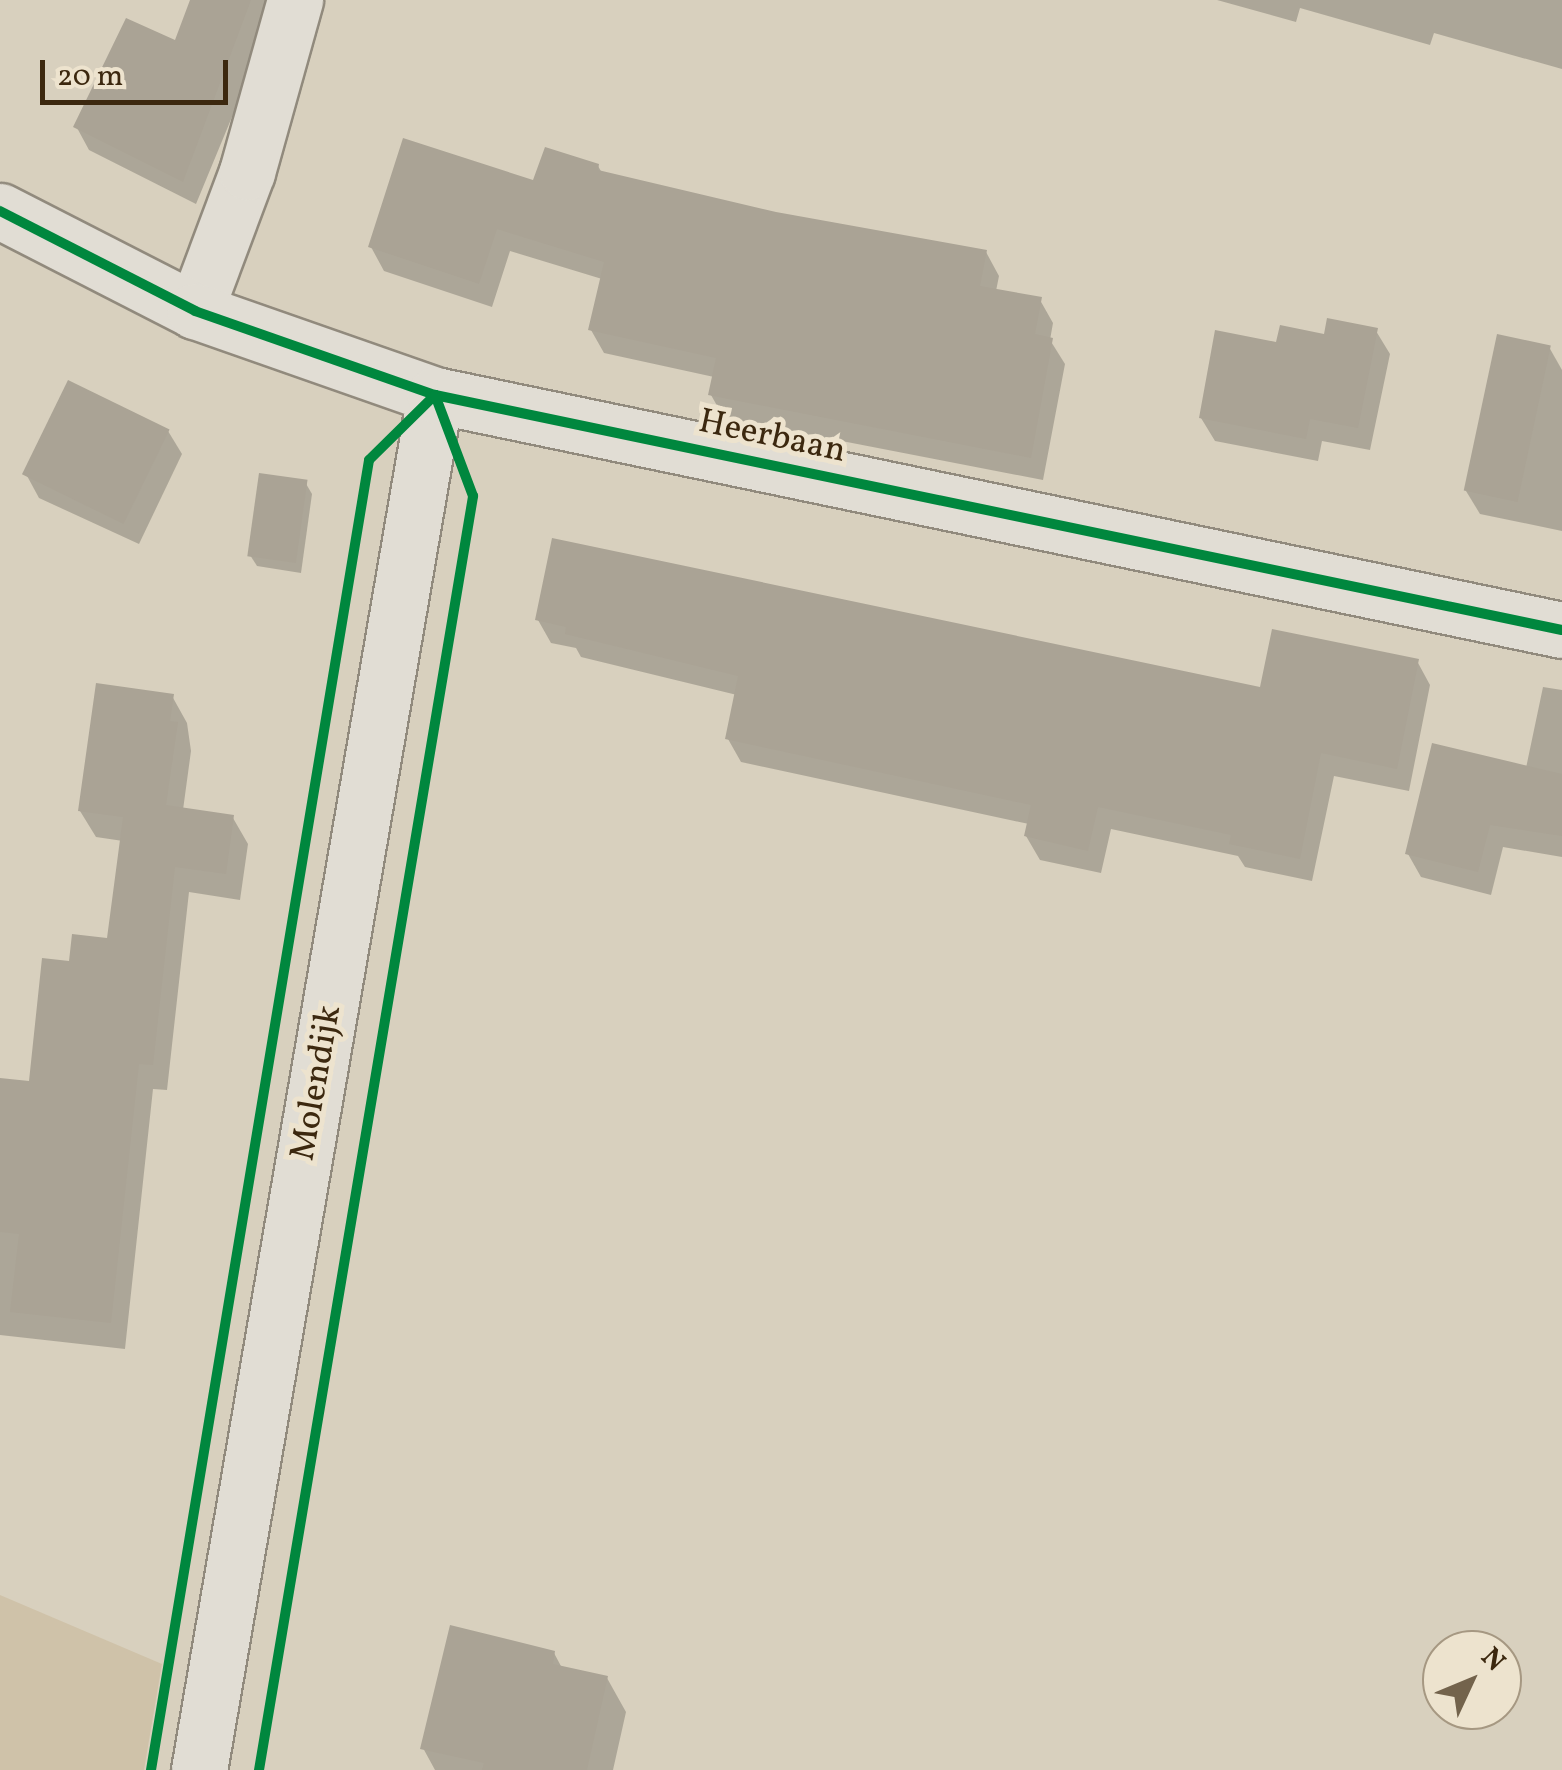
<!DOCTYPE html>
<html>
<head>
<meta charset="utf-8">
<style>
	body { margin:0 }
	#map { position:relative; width:1562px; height:1770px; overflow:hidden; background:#d8d0be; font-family:Vollkorn,serif }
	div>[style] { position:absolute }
	.green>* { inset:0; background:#cfc2a9 }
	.shadow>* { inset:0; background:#0003 }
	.building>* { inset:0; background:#aaa395; transform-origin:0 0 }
	.roads { filter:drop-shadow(2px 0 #918a7d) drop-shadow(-2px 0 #918a7d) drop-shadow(0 2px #918a7d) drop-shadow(0 -2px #918a7d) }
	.street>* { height:55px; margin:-27.5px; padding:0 27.5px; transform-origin:27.5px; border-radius:27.5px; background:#e1ddd4 }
	.secondary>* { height:55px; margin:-27.5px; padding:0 27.5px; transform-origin:27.5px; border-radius:27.5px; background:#e1ddd4 }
	.cycleway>* { height:10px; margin:-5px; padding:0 5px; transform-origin:5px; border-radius:5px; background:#00873e }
	span { translate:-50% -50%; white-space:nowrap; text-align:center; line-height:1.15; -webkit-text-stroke:10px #ede3ce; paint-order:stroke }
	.street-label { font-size:35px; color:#3c280f }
	.north { position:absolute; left:1422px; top:1630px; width:100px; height:100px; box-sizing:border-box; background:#ede3ce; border:2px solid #a69882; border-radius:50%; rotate:46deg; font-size:28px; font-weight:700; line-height:40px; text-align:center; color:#3c280f }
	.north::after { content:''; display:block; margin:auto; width:35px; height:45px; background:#73634c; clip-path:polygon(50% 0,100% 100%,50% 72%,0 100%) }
	.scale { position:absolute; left:40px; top:60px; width:188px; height:45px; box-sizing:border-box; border:5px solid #3c280f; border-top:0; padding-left:12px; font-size:30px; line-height:35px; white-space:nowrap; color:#3c280f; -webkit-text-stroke:8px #ede3ce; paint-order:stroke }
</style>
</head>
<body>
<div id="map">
	<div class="green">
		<i style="clip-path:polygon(0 1595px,162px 1664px,144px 1770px,0 1770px)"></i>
	</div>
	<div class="shadow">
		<i style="clip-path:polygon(193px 0,270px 0,246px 83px,196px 204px,89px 150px,76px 126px,180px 45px)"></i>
		<i style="clip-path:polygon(1217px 0,1562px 0,1562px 69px,1434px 33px,1430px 45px,1300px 8px,1296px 22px)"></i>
		<i style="clip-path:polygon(598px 166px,602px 173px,775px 214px,986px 252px,999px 276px,996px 291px,1040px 300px,1053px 323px,1050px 340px,1065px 364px,1043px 480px,724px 418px,711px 395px,714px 377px,604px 353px,591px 330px,602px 279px,510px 251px,492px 307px,384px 271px,371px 247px,534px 183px)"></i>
		<i style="clip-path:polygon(1376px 331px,1390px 354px,1370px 450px,1322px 441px,1318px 461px,1215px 441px,1201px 418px,1278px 345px)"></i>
		<i style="clip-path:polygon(1549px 347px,1562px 370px,1562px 531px,1480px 514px,1466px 491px)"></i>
		<i style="clip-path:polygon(168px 431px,182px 454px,139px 544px,39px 498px,26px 474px)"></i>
		<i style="clip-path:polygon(305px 482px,312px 494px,301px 573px,257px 566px,250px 555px)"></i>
		<i style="clip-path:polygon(538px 620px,1262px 690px,1417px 661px,1430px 685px,1409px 791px,1334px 776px,1312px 881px,1245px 867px,1238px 856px,1111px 829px,1101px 873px,1040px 860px,1026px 836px,1029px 824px,741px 762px,728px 739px,737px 695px,581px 657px,576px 648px,551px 643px)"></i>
		<i style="clip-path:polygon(1543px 687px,1562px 690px,1562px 857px,1503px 847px,1491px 895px,1421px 877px,1408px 854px,1526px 768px)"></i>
		<i style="clip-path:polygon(172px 696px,187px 723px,191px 751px,183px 810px,233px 818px,248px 844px,240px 900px,189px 892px,167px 1090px,153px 1089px,125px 1349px,0 1335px,0 1080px,32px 1084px,71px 964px,109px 941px,123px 841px,96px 837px,80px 811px)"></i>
		<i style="clip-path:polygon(554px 1653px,562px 1668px,607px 1678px,626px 1712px,613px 1770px,435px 1770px,423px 1748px)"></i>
	</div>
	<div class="building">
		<i style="clip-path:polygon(190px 0,251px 0,183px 182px,73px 127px,126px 18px,175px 40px)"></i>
		<i style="clip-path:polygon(403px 138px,533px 180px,545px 147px,599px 164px,598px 170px,776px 212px,987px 250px,980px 286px,1042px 297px,1035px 334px,1053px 338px,1031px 458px,708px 395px,716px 358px,588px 330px,604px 262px,497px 229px,479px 284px,368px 247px)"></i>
		<i style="clip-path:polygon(1327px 318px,1378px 328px,1358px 428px,1310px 419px,1306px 439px,1199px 418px,1215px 330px,1276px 342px,1280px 325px,1324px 334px)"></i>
		<i style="left:1497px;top:334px;width:55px;height:160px;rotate:12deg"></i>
		<i style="left:68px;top:380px;width:113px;height:105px;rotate:26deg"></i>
		<i style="left:259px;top:473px;width:49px;height:84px;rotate:8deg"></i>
		<i style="clip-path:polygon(552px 538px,1260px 687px,1272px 629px,1419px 659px,1397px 769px,1321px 753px,1300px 859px,1229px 844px,1231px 835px,1098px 807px,1088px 851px,1024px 836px,1031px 805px,725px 739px,738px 676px,565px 634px,566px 627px,535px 620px)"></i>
		<i style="clip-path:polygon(96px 683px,174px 694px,170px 721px,178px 722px,166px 805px,234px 815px,226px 874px,175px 867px,153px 1065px,139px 1064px,111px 1323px,10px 1312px,19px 1234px,0 1232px,0 1078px,29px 1081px,42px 958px,69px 961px,72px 934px,107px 938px,123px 817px,78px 811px)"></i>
		<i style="clip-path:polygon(1432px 743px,1562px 774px,1562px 836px,1490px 825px,1478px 872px,1405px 854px)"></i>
		<i style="clip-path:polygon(450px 1625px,555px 1651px,553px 1664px,608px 1676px,587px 1770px,482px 1770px,484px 1763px,420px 1749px)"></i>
	</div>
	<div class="roads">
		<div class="street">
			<i style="left:195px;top:311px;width:148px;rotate:-69.5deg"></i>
			<i style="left:247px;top:172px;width:179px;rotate:-74.4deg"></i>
			<i style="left:199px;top:1770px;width:1395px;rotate:-80.26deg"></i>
		</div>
		<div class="secondary">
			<i style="left:0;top:211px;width:219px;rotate:27.1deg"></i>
			<i style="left:195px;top:311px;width:254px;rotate:19.3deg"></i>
			<i style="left:435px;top:395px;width:1151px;rotate:11.78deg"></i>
		</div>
	</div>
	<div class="cycleway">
		<i style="left:0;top:211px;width:219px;rotate:27.1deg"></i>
		<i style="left:195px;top:311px;width:254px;rotate:19.3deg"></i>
		<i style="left:435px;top:395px;width:1151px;rotate:11.78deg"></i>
		<i style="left:151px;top:1770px;width:1328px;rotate:-80.55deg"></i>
		<i style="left:369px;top:460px;width:93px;rotate:-44.6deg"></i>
		<i style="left:259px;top:1770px;width:1292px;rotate:-80.46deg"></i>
		<i style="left:473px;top:496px;width:108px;rotate:-110.6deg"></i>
	</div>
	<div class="street-label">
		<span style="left:772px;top:437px;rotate:12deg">Heerbaan</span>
		<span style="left:317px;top:1083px;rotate:-80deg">Molendijk</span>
	</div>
	<div class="north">N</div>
	<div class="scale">20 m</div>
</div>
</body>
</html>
